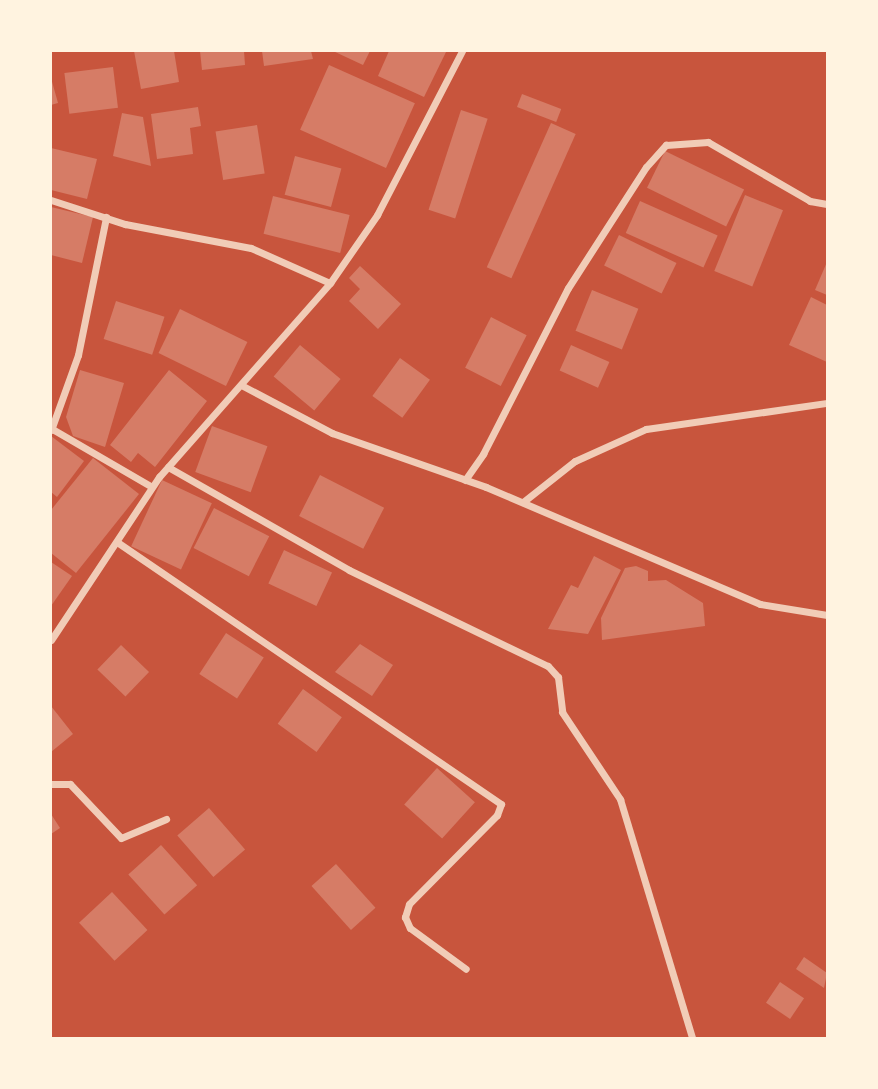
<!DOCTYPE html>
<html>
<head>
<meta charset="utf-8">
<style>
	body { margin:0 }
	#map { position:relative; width:878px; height:1089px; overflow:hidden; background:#c8553d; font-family:Karla,sans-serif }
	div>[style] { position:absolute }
	.building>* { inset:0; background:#d67c66; transform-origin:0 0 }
	.minor>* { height:7px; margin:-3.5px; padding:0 3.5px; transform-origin:3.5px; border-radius:3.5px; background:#f1ccb7 }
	span { translate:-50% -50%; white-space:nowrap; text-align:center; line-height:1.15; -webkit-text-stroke:7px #fff3e0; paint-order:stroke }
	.frame { position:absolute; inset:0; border:52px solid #fff3e0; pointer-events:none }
</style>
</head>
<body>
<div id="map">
	<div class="building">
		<i style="clip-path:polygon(134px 51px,174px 51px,179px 82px,141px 89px)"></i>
		<i style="clip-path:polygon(200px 51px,244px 51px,245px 65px,202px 70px)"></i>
		<i style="clip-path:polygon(262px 51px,311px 51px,313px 59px,264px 66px)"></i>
		<i style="clip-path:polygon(333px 51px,370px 51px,363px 65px)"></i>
		<i style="clip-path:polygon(389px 51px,446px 52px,424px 97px,378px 76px)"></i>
		<i style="left:329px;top:65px;width:94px;height:71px;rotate:24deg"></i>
		<i style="left:113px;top:67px;width:41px;height:49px;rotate:83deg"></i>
		<i style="clip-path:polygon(51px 78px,58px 103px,51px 105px)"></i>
		<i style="left:522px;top:94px;width:42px;height:14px;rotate:21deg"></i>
		<i style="clip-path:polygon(198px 107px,201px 126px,190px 128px,193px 154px,157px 159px,151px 114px)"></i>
		<i style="left:461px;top:110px;width:28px;height:105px;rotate:18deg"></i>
		<i style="clip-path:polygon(122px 113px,143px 117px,151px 166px,113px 156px)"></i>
		<i style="left:551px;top:123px;width:27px;height:158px;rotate:24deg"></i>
		<i style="left:257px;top:125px;width:49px;height:42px;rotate:81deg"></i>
		<i style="clip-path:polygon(51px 148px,97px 159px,87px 199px,51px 190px)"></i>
		<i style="left:665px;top:151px;width:88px;height:41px;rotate:26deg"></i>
		<i style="left:295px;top:156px;width:48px;height:40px;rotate:15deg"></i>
		<i style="left:745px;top:195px;width:41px;height:82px;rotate:22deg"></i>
		<i style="left:273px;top:196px;width:79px;height:39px;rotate:14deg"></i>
		<i style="left:640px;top:201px;width:85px;height:35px;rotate:24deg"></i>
		<i style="clip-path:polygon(51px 207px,93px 217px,82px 263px,51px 255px)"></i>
		<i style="left:619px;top:235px;width:64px;height:34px;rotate:26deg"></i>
		<i style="clip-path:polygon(827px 262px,827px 295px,815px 290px)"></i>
		<i style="clip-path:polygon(360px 266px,401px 304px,378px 329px,349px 301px,360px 289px,349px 278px)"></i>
		<i style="left:592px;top:290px;width:50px;height:44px;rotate:22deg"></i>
		<i style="clip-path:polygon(811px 297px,827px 305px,827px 362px,789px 345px)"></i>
		<i style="left:116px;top:301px;width:51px;height:40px;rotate:18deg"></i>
		<i style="left:180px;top:309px;width:75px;height:49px;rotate:26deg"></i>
		<i style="left:491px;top:317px;width:40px;height:57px;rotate:27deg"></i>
		<i style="left:300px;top:345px;width:53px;height:41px;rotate:40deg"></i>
		<i style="left:571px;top:345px;width:42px;height:28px;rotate:24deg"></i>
		<i style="left:400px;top:358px;width:37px;height:47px;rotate:36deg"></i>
		<i style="clip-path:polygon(80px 370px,124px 383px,105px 447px,73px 436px,66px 417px)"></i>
		<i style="clip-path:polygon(169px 370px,207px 401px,155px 467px,138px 453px,131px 462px,110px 445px)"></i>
		<i style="left:212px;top:426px;width:59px;height:49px;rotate:20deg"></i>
		<i style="clip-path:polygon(51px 436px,84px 461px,57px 497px,51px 492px)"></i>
		<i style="clip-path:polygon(93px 458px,139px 494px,76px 573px,51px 553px,51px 510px)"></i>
		<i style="left:320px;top:475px;width:72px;height:46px;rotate:27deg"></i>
		<i style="left:162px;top:480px;width:55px;height:73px;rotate:25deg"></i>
		<i style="left:214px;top:508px;width:62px;height:45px;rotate:27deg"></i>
		<i style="left:284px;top:550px;width:53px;height:37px;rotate:25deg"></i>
		<i style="clip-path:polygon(594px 556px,621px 570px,588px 634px,548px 629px,571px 585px,578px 588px)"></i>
		<i style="clip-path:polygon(51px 562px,72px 576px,51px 606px)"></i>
		<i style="clip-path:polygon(636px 566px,648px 571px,648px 581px,666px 580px,703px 603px,705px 626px,602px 640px,601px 618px,625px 568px)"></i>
		<i style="left:226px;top:633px;width:45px;height:49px;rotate:33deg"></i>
		<i style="clip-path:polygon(360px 644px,393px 665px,372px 696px,335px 672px)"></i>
		<i style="left:121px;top:645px;width:39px;height:34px;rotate:44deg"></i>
		<i style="left:303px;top:689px;width:48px;height:43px;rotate:36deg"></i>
		<i style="clip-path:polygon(51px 706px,73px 734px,51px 752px)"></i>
		<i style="left:437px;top:768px;width:51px;height:49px;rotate:42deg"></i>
		<i style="left:209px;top:808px;width:55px;height:42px;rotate:49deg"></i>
		<i style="clip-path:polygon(51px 814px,60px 828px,51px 834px)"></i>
		<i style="left:161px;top:845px;width:54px;height:44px;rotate:48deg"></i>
		<i style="left:336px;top:864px;width:59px;height:33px;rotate:48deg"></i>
		<i style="left:112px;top:892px;width:52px;height:45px;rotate:47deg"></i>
		<i style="clip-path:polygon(804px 957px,827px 973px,824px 988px,796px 969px)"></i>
		<i style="left:780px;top:982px;width:29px;height:25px;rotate:34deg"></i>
	</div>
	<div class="minor">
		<i style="left:51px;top:200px;width:78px;rotate:18deg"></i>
		<i style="left:125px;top:224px;width:128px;rotate:10.8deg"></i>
		<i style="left:251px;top:248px;width:86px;rotate:23.9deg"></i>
		<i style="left:243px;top:386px;width:101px;rotate:27.8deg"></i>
		<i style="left:332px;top:433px;width:163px;rotate:19.3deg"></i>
		<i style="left:486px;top:487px;width:298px;rotate:23.1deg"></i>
		<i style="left:760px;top:604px;width:68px;rotate:9.3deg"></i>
		<i style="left:51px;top:430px;width:80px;rotate:-70.2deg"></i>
		<i style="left:78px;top:355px;width:141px;rotate:-78.5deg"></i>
		<i style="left:54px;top:430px;width:113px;rotate:30.2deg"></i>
		<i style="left:168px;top:467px;width:208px;rotate:29.6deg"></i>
		<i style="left:349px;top:570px;width:221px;rotate:25.8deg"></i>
		<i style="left:548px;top:666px;width:15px;rotate:48deg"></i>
		<i style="left:558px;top:677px;width:35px;rotate:83deg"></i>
		<i style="left:562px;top:712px;width:105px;rotate:56.3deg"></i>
		<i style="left:620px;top:799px;width:250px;rotate:73.2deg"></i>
		<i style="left:465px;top:480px;width:32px;rotate:-55deg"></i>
		<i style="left:483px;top:454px;width:186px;rotate:-62.9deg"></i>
		<i style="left:568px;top:288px;width:144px;rotate:-57.2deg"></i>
		<i style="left:646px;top:167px;width:30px;rotate:-48deg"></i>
		<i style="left:666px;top:145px;width:42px;rotate:-4.1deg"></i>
		<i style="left:708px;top:142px;width:118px;rotate:30deg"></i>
		<i style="left:810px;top:201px;width:17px;rotate:10deg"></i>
		<i style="left:523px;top:502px;width:66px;rotate:-38.3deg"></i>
		<i style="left:575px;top:461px;width:78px;rotate:-24.3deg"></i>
		<i style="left:646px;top:429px;width:183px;rotate:-8.2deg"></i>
		<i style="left:117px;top:542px;width:465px;rotate:34.3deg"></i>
		<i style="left:501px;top:804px;width:12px;rotate:110deg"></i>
		<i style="left:497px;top:815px;width:125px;rotate:134.7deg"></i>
		<i style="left:409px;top:904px;width:14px;rotate:107deg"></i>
		<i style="left:405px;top:917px;width:12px;rotate:66deg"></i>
		<i style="left:410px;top:928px;width:69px;rotate:36.2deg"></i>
		<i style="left:51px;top:640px;width:196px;rotate:-56.5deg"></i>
		<i style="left:159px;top:477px;width:259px;rotate:-48.6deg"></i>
		<i style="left:330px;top:283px;width:83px;rotate:-55.3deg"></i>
		<i style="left:377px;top:215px;width:185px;rotate:-62.6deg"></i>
		<i style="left:51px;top:784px;width:19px"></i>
		<i style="left:70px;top:784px;width:74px;rotate:46.6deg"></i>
		<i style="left:121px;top:838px;width:49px;rotate:-22.9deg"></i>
	</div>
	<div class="frame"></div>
</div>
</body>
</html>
